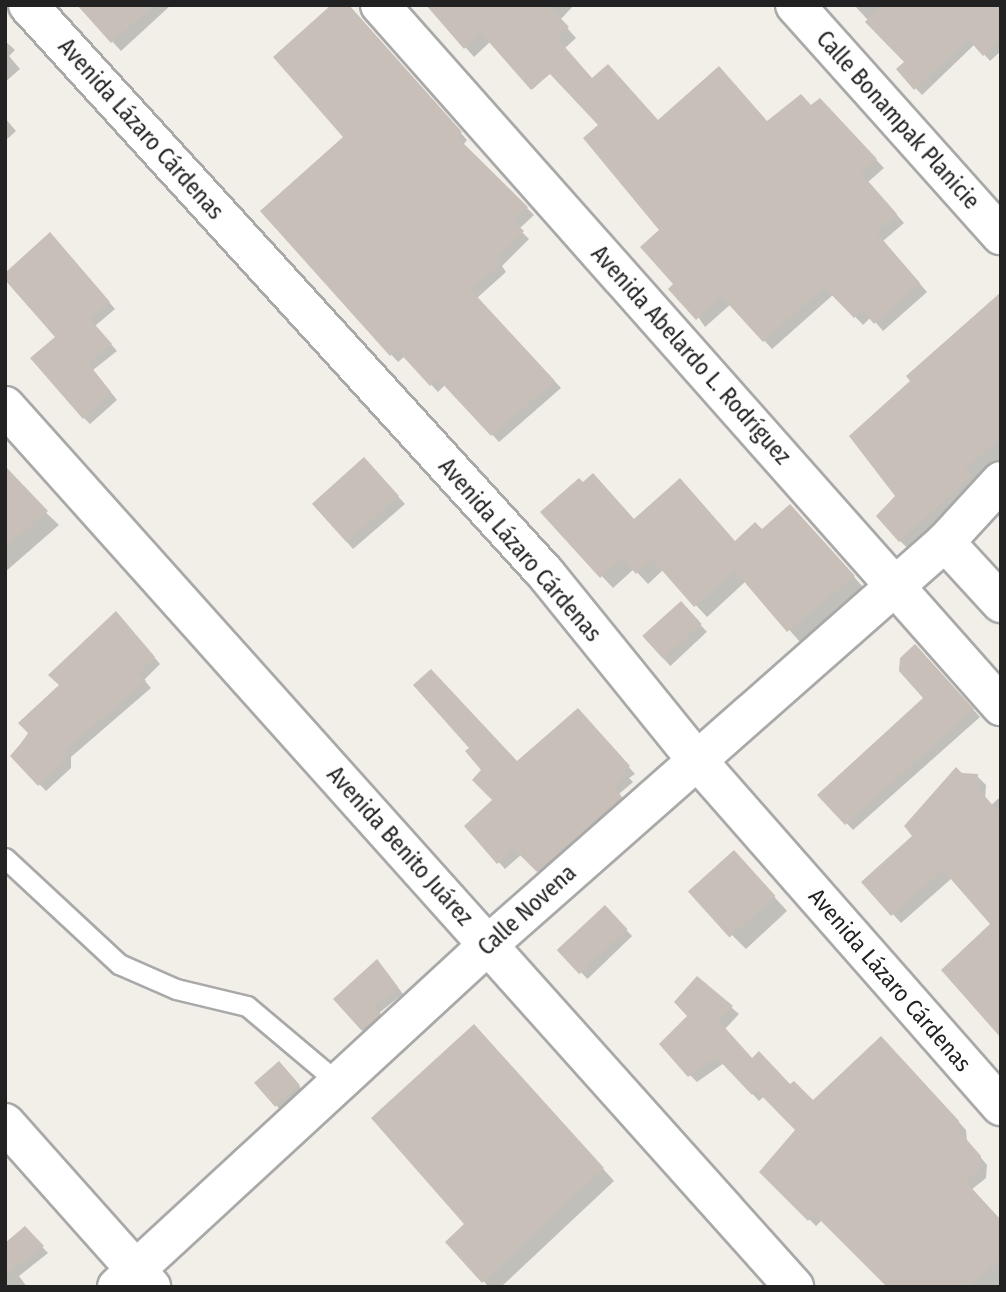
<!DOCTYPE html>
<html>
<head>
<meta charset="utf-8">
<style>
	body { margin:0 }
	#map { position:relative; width:1006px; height:1292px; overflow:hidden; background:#f2efe9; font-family:"Fira Sans Condensed",sans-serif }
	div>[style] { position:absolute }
	.shadow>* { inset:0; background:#0003; transform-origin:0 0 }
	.building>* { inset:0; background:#c7bfb8; transform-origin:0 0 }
	.roads { filter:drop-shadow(2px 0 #a9a9a9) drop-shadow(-2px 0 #a9a9a9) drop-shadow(0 2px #a9a9a9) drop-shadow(0 -2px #a9a9a9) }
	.service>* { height:19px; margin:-9.5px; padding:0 9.5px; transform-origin:9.5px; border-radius:9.5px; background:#fff }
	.minor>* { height:38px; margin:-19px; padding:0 19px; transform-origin:19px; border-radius:19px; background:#fff }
	.tertiary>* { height:38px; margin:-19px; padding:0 19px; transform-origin:19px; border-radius:19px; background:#fff }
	span { translate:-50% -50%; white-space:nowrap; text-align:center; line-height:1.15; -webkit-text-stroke:6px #fff; paint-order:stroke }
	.street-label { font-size:23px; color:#222 }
	.frame { position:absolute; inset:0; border:7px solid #222; pointer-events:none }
</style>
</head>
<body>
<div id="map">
	<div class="shadow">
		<i style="clip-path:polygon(79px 5px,171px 5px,121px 51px)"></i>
		<i style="clip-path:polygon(348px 5px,467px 140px,463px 145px,534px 215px,519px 229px,529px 239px,502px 266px,506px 272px,477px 298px,561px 388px,499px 442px,446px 384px,438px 392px,405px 356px,398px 362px,262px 211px,346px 137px)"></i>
		<i style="clip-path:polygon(428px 5px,574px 5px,560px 20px,576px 38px,565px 48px,569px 53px,533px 89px,491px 41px,474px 57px)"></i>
		<i style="clip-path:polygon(854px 5px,1001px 5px,1001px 51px,990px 61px,975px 44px,922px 95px,899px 70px,907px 62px)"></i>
		<i style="clip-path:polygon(5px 41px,15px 50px,9px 56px,20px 69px,5px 82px)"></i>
		<i style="clip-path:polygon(811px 107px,828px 108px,884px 168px,868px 182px,904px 223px,883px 241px,927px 292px,883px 331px,871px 317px,863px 325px,834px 294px,772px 349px,731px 304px,705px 327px,676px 284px,661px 230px,659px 122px,768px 123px)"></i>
		<i style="clip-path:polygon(5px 118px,16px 131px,5px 141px)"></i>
		<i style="clip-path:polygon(56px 241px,115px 309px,95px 326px,117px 351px,93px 370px,117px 400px,90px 424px,84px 418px,57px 337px)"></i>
		<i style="clip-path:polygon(1001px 300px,1001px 461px,913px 553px,900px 541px,897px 496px,913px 381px)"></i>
		<i style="clip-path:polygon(370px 465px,405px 504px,353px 549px,347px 542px)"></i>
		<i style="clip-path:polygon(5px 473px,59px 525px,5px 572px)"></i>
		<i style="clip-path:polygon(542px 512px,635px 521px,736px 543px,801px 518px,864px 588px,800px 642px,746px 581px,707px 617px,663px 570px,648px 584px,634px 569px,613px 588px)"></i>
		<i style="left:681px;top:604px;width:38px;height:50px;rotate:47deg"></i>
		<i style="clip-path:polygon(122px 620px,160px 664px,144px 680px,151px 688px,71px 757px,71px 768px,46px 791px,12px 756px,62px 685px)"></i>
		<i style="clip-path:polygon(922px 653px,980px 717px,853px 830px,820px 795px,925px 698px)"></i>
		<i style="clip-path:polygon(584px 717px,635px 774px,629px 778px,633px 782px,619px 794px,627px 805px,545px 878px,522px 854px,505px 869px,466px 826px,495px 800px,517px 763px)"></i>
		<i style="clip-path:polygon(963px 775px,977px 776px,986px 785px,984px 812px,1001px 796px,1001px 1032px,992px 924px,952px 878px,901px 923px,864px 882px,914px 836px)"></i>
		<i style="clip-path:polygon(747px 866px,787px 911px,746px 949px,732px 935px)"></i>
		<i style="left:605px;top:908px;width:39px;height:62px;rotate:46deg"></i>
		<i style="clip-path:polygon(383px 968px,403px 994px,379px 1013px,386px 1021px,369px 1036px,335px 999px)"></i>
		<i style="clip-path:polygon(698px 979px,739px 1014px,725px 1029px,753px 1060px,813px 1102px,888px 1045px,966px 1130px,967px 1141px,987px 1165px,986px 1178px,971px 1190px,1001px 1222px,1001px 1287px,884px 1287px,886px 1283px,822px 1220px,816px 1226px,762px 1172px,797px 1130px,764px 1096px,759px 1101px,724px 1063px,697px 1082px,690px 1075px,690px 1016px)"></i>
		<i style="clip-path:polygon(485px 1038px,614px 1181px,501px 1287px,489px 1287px,447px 1242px,467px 1224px)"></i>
		<i style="clip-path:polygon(285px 1069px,305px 1093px,283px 1113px,256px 1082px)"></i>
		<i style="clip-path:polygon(25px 1229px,48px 1253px,19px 1276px,27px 1287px,5px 1287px,5px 1245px)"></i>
	</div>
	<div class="building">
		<i style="clip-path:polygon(77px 5px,154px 5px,111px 43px)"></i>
		<i style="clip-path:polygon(331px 5px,349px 5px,462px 132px,457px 137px,528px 207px,513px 221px,524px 231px,496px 259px,501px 264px,471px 290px,555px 381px,491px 436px,438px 379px,430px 386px,397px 350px,390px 356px,260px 211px,343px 137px,273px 57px)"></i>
		<i style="clip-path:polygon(426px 5px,548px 5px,569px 27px,557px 38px,592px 78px,608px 64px,658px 120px,719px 66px,767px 121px,801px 94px,811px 105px,820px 98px,877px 159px,861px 173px,897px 214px,876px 232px,920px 283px,874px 324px,862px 310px,854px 318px,824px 287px,763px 342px,722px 297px,696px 320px,668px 289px,673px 284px,640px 247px,659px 230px,583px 138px,598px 125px,550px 74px,531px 90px,481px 33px,464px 49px)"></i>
		<i style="clip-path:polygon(882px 5px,1001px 5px,1001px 39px,983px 56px,968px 39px,914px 90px,896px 69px,904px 62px,865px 22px)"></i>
		<i style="clip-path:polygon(50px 232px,110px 302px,90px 319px,112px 344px,88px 363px,111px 392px,83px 419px,30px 358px,55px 337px,5px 280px,5px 273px)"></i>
		<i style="clip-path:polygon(1001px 292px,1001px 437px,965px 469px,972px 476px,899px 542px,876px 516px,895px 496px,849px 436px,910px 381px,906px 376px)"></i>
		<i style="left:364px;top:457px;width:52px;height:70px;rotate:48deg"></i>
		<i style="clip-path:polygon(5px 466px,48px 511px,5px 548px)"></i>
		<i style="clip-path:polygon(593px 473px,634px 519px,680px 478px,735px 541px,755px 522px,762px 529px,790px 504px,855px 576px,787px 632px,735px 571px,694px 607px,652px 559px,636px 574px,622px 558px,600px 578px,540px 512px,579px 478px,583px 482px)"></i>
		<i style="left:681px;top:601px;width:31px;height:52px;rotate:48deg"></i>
		<i style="clip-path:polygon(116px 611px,155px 657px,139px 673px,146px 681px,65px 750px,65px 761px,38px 786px,10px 756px,29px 734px,18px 723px,59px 685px,48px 675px)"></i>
		<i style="clip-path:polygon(915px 644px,974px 709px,845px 825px,817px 795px,923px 698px,899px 671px,900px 658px)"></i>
		<i style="clip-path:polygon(431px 669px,517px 761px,578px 708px,630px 766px,624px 771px,628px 775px,614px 787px,622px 797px,537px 872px,514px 849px,497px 864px,464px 826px,492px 800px,472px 780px,481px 770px,465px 751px,469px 748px,413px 685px)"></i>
		<i style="clip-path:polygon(956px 767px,962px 773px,978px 774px,977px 787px,1001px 815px,1001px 1038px,941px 970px,990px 924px,943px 870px,891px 916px,861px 882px,912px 836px,904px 826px)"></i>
		<i style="left:734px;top:850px;width:62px;height:62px;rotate:48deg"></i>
		<i style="left:605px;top:905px;width:33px;height:66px;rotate:47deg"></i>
		<i style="clip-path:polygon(377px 959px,398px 987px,374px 1006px,381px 1014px,362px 1031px,333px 999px)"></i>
		<i style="clip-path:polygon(697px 976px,733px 1006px,719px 1021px,752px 1058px,759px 1051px,790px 1084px,794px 1081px,813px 1100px,881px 1036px,959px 1121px,960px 1132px,981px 1156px,979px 1171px,966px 1182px,1001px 1220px,1001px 1259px,968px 1287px,887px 1287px,814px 1214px,808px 1221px,759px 1172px,795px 1130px,756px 1090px,752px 1095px,716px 1057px,688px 1077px,659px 1044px,687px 1016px,674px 1002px)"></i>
		<i style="clip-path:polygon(474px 1024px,604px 1168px,482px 1283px,445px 1242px,464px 1224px,371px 1118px)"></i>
		<i style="left:279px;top:1061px;width:32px;height:33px;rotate:49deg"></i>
		<i style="clip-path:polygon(25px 1226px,44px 1246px,5px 1276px,5px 1243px)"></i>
	</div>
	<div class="roads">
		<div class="service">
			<i style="left:5px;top:858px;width:156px;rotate:42.9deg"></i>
			<i style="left:119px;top:964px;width:62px;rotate:23.7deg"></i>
			<i style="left:176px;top:989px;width:73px;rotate:13.5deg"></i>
			<i style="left:247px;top:1006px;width:99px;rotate:40.1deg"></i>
			<i style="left:323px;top:1070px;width:21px;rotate:55deg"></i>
		</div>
		<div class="minor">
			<i style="left:28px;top:5px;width:769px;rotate:47.69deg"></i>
			<i style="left:546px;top:574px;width:238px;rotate:51deg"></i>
			<i style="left:696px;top:759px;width:462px;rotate:48.7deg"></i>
			<i style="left:380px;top:5px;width:937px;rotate:48.46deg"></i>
			<i style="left:795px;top:5px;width:309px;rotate:48.2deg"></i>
			<i style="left:5px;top:406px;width:1183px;rotate:48.15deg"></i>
			<i style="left:945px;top:542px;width:83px;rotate:-47.4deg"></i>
			<i style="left:5px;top:1123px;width:220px;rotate:48.3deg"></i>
		</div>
		<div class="tertiary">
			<i style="left:117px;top:1287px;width:506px;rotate:-42.68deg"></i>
			<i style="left:489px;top:944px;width:608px;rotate:-41.4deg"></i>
			<i style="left:945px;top:542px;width:83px;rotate:47.4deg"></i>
		</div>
	</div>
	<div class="street-label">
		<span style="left:898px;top:120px;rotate:48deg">Calle Bonampak Planicie</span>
		<span style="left:141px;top:129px;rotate:48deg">Avenida Lázaro Cárdenas</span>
		<span style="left:691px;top:355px;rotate:48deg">Avenida Abelardo L. Rodríguez</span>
		<span style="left:520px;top:550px;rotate:49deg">Avenida Lázaro Cárdenas</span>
		<span style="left:400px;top:846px;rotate:48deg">Avenida Benito Juárez</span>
		<span style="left:527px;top:910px;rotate:-42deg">Calle Novena</span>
		<span style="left:890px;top:980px;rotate:49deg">Avenida Lázaro Cárdenas</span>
	</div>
	<div class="frame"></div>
</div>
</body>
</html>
